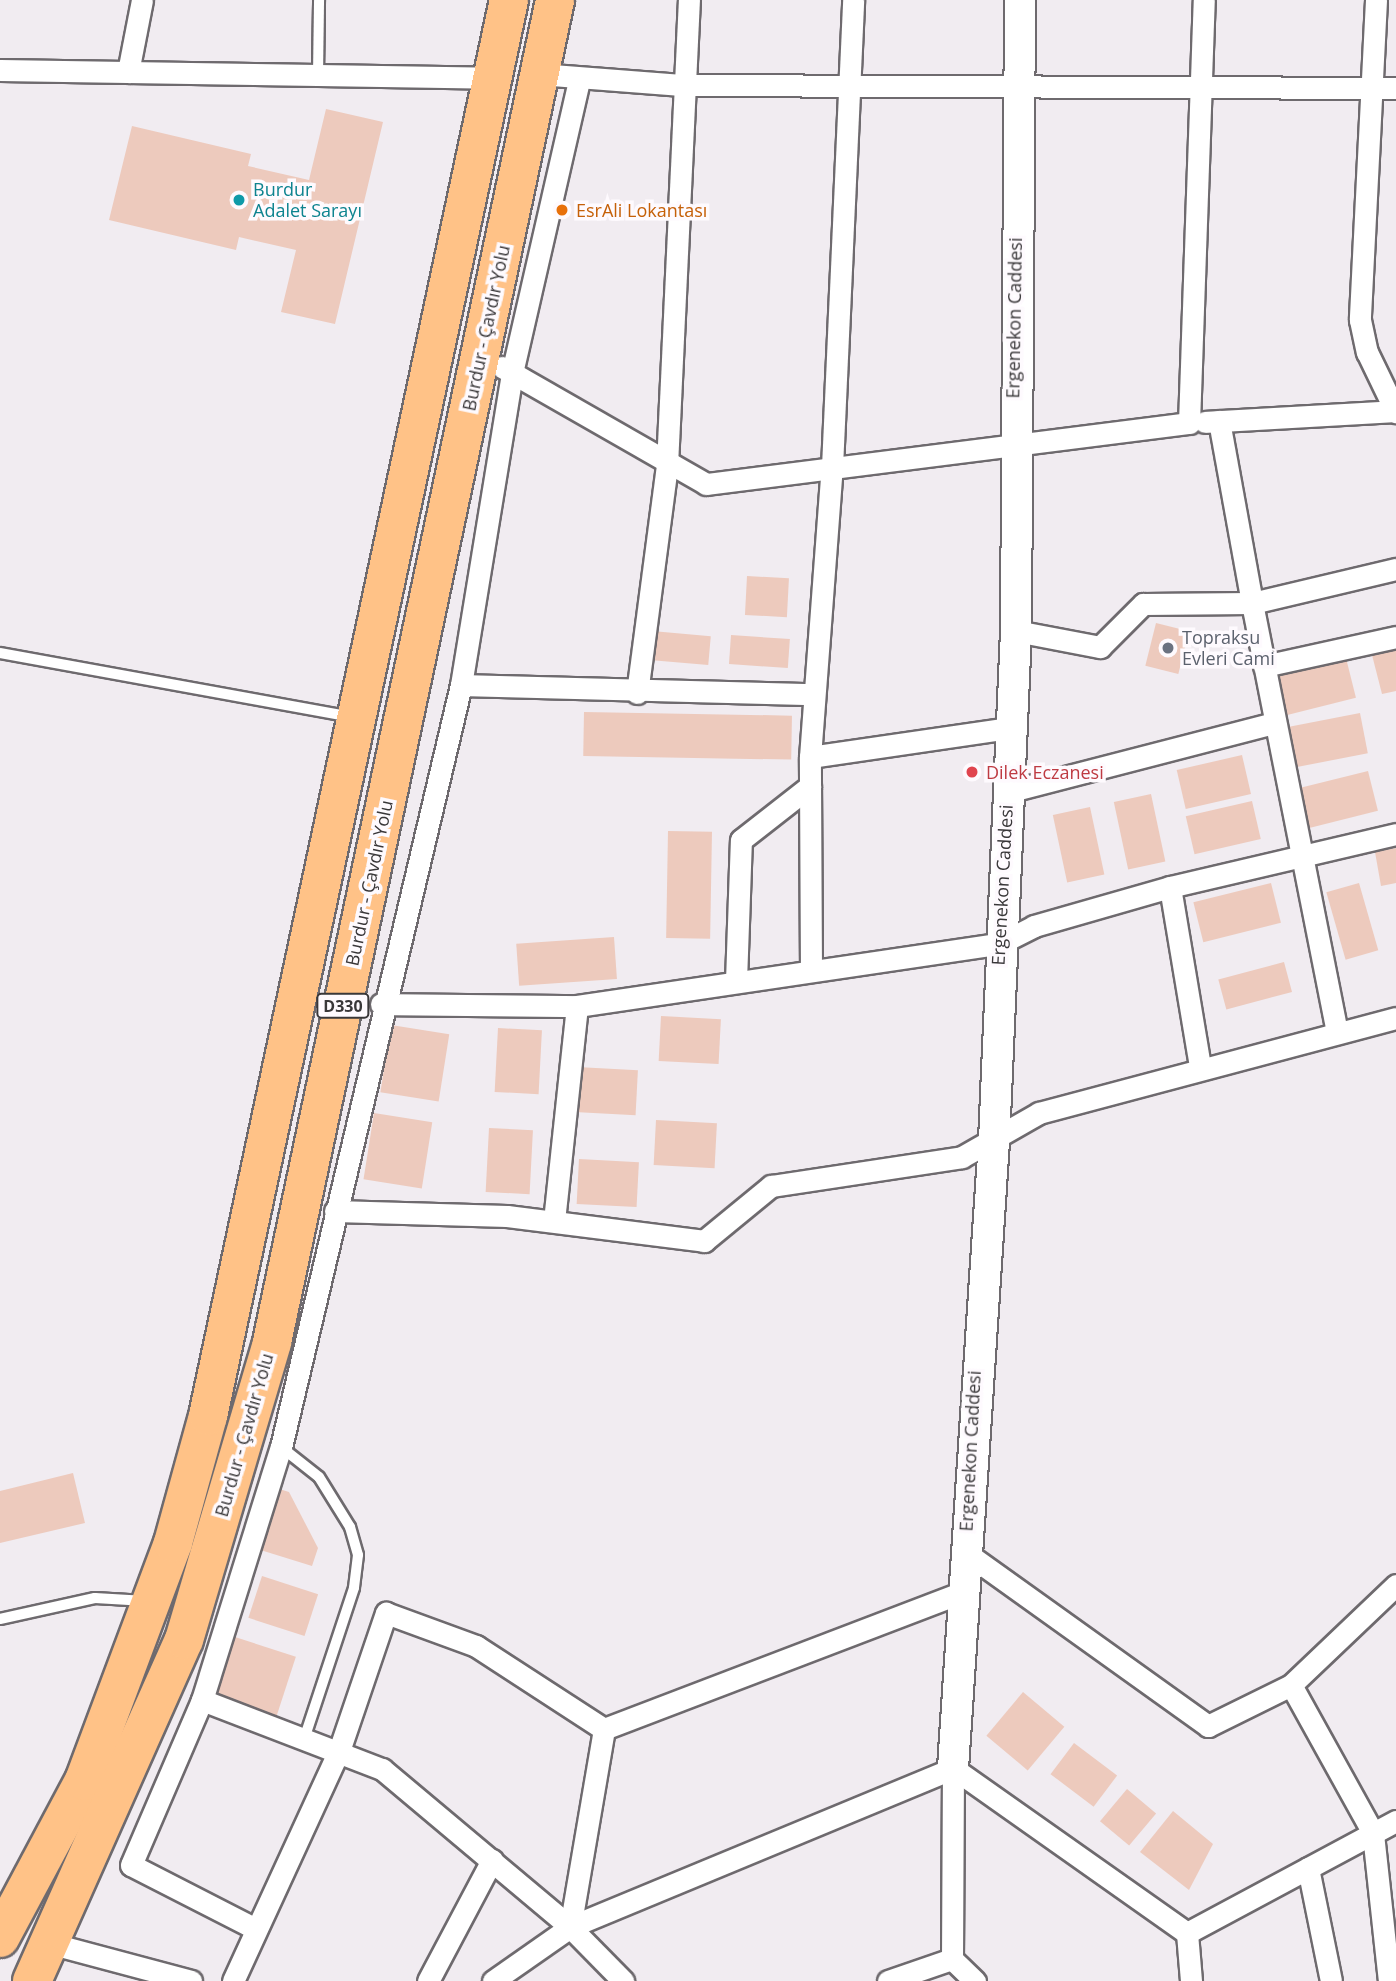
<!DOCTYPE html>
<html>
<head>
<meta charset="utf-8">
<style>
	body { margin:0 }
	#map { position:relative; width:1396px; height:1981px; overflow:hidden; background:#f1ecf1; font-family:"Open Sans",sans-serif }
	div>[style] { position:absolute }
	.building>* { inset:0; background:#edcabd; transform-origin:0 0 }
	.roads { filter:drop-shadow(2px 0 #6e6a6e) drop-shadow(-2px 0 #6e6a6e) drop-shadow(0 2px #6e6a6e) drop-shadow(0 -2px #6e6a6e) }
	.lane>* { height:10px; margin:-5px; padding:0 5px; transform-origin:5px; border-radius:5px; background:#fff }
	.street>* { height:21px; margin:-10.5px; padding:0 10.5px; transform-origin:10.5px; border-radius:10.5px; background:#fff }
	.secondary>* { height:30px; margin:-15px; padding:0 15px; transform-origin:15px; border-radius:15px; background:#fff }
	.highway>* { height:38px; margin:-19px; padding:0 19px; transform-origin:19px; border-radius:19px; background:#ffc287 }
	.dots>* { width:19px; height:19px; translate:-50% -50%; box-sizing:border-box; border:4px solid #fefafe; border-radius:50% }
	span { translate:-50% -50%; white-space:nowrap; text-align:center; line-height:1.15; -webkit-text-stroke:7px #fefafe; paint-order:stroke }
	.shield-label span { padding:2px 5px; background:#fefafe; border:2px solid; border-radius:5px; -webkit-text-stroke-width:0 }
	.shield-label { font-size:16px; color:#393739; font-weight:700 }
	.culture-label { font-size:18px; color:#0d838f }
	.left { translate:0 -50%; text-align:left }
	.food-label { font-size:18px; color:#c56008 }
	.street-label { font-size:18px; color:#393739 }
	.worship-label { font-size:18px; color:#5b616d }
	.health-label { font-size:18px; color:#be3a42 }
</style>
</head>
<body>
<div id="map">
	<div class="building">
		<i style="clip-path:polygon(326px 109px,383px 122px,335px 324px,281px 312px,296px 250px,239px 237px,236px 250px,109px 220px,132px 126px,251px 154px,248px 166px,309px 180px)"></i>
		<i style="left:747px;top:576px;width:42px;height:39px;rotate:3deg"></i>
		<i style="left:1156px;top:623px;width:34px;height:44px;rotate:14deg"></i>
		<i style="left:652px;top:631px;width:59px;height:29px;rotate:5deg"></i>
		<i style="left:731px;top:635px;width:59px;height:29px;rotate:4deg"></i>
		<i style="clip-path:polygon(1396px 649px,1396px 691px,1382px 694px,1372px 655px)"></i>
		<i style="left:1346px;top:658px;width:41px;height:80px;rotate:76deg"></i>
		<i style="left:584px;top:712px;width:208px;height:44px;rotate:1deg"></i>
		<i style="left:1360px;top:713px;width:41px;height:80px;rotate:79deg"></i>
		<i style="left:1242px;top:755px;width:40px;height:67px;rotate:77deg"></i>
		<i style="left:1368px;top:771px;width:41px;height:81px;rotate:76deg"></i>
		<i style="left:1151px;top:794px;width:69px;height:38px;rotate:78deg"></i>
		<i style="left:1252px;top:801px;width:39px;height:68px;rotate:77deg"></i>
		<i style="left:1090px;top:807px;width:69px;height:38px;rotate:78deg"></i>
		<i style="left:668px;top:831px;width:44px;height:107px;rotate:1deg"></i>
		<i style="clip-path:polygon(1396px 848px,1396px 883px,1381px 886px,1375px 852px)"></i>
		<i style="left:1271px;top:883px;width:41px;height:80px;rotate:76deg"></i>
		<i style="left:1359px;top:883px;width:70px;height:34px;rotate:74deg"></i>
		<i style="left:614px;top:937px;width:42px;height:98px;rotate:86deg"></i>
		<i style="left:1284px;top:962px;width:31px;height:68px;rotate:75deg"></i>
		<i style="left:661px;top:1016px;width:60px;height:45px;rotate:3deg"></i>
		<i style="left:391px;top:1025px;width:59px;height:68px;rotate:9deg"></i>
		<i style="left:498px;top:1028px;width:44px;height:64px;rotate:3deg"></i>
		<i style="left:577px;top:1067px;width:61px;height:45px;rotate:3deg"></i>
		<i style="left:374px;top:1113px;width:59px;height:67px;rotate:9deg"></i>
		<i style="left:656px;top:1120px;width:61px;height:45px;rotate:3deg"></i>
		<i style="left:489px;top:1128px;width:44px;height:64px;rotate:3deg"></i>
		<i style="left:579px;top:1159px;width:60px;height:45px;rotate:3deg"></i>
		<i style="clip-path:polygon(73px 1473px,85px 1523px,0 1543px,0 1491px)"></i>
		<i style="clip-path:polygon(273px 1487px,289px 1492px,318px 1548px,312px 1566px,254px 1548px)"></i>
		<i style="left:262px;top:1576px;width:59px;height:44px;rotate:18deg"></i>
		<i style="left:235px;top:1637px;width:64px;height:65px;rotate:18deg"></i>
		<i style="left:1023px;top:1692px;width:54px;height:57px;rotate:40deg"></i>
		<i style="left:1074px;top:1743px;width:54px;height:39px;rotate:37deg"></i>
		<i style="left:1127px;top:1789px;width:38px;height:42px;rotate:40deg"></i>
		<i style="clip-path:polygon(1173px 1811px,1213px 1844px,1189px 1890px,1140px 1852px)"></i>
	</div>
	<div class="roads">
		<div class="lane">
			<i style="left:318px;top:75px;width:75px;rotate:-89.2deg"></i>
			<i style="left:0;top:653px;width:357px;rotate:10.3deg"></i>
			<i style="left:281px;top:1447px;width:48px;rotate:38.3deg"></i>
			<i style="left:319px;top:1477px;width:59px;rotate:58.2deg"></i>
			<i style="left:350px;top:1527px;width:29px;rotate:74deg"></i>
			<i style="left:358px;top:1555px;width:33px;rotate:97deg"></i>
			<i style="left:354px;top:1588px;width:156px;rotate:108.3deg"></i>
			<i style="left:0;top:1619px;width:97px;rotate:-12.5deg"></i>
			<i style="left:95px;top:1598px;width:51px;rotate:3.4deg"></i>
		</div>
		<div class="street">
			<i style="left:1376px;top:0;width:320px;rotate:92.9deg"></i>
			<i style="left:1360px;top:320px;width:33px;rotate:78deg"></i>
			<i style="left:1367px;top:352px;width:67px;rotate:64.2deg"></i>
			<i style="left:0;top:70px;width:492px;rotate:0.9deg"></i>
			<i style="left:128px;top:72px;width:73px;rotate:-79deg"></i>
			<i style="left:539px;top:74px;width:143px;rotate:4.4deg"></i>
			<i style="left:682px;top:85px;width:714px;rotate:0.24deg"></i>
			<i style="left:502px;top:367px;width:235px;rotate:29.8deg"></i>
			<i style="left:706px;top:484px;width:487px;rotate:-7.2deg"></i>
			<i style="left:1189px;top:423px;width:423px;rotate:-88deg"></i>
			<i style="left:1219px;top:421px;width:185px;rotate:79.7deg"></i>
			<i style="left:1252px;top:603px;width:148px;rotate:-13.3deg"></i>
			<i style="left:1205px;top:422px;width:191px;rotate:-3.3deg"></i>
			<i style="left:1016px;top:631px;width:86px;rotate:10.8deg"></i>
			<i style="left:1100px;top:647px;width:61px;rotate:-45deg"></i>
			<i style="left:1143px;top:604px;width:109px;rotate:-0.5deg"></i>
			<i style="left:1252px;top:603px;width:437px;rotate:78.8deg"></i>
			<i style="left:1264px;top:666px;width:135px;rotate:-12.4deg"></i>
			<i style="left:461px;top:685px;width:352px;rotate:1.5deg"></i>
			<i style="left:637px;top:693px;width:230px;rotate:-82.5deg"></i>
			<i style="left:667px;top:465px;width:466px;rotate:-87.3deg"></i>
			<i style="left:810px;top:757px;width:202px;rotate:-8.3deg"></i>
			<i style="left:1007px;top:792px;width:276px;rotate:-14.5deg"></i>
			<i style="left:1170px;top:887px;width:181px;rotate:80.5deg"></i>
			<i style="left:811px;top:971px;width:214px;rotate:-90.3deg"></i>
			<i style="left:810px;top:757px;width:291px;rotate:-85.7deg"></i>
			<i style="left:832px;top:467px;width:467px;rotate:-87.4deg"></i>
			<i style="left:736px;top:981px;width:141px;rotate:-88deg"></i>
			<i style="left:741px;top:840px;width:88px;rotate:-38deg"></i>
			<i style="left:381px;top:1004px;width:196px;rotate:0.6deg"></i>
			<i style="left:577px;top:1006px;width:427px;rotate:-8.4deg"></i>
			<i style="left:999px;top:944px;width:39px;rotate:-27deg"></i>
			<i style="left:1034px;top:926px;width:141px;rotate:-16deg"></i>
			<i style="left:1170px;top:887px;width:232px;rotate:-13.2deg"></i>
			<i style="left:335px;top:1211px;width:172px;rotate:1.7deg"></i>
			<i style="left:507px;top:1216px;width:199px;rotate:7.2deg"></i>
			<i style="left:704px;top:1241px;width:87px;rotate:-39.4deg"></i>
			<i style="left:771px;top:1186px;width:193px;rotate:-8.6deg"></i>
			<i style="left:962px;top:1157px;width:89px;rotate:-29.7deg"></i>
			<i style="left:1039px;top:1113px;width:369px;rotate:-14.9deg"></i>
			<i style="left:554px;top:1221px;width:216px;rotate:-83.9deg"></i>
			<i style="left:965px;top:1552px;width:299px;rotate:35.6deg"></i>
			<i style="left:1208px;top:1726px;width:93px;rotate:-26.3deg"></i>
			<i style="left:202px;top:1700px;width:193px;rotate:21deg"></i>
			<i style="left:382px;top:1769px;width:246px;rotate:40deg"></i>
			<i style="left:570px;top:1927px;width:76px;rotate:45.5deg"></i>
			<i style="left:604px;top:1729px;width:384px;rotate:-20.9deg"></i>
			<i style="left:953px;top:1768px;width:286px;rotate:35.2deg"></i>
			<i style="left:1187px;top:1933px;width:48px;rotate:85.2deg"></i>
			<i style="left:953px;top:1768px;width:191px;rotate:90.3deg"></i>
			<i style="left:952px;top:1959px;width:32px;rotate:44deg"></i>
			<i style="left:1308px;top:1868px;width:115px;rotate:78.5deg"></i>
			<i style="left:254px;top:1928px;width:138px;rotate:-152.9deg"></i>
			<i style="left:131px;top:1865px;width:180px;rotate:-66.7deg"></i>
			<i style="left:202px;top:1700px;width:265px;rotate:-72.7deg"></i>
			<i style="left:281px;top:1447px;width:783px;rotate:-76.71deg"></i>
			<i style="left:461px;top:685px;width:316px;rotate:-80.7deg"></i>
			<i style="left:512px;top:373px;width:301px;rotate:-77.1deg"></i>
			<i style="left:1187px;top:1933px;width:237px;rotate:-28.2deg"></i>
			<i style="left:53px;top:1944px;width:143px;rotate:15deg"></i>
			<i style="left:233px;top:1981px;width:256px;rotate:-65.3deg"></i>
			<i style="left:340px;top:1748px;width:143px;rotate:-71.2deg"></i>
			<i style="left:386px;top:1613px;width:96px;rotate:20.1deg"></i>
			<i style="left:476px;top:1646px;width:153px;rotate:33deg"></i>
			<i style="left:604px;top:1729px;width:201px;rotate:99.7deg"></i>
			<i style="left:428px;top:1981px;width:137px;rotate:-62.1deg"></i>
			<i style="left:493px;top:1981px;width:94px;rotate:-35deg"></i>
			<i style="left:570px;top:1927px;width:415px;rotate:-22.5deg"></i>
			<i style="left:888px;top:1981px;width:68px;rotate:-19deg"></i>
			<i style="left:1389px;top:1981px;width:149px;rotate:-96.2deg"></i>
			<i style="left:1373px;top:1833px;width:169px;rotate:-119deg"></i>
			<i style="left:1291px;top:1685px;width:145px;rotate:-43.6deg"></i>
		</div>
		<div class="secondary">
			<i style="left:953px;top:1768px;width:628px;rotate:-86.26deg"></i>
			<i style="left:994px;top:1141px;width:510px;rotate:-87.53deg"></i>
			<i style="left:1016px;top:631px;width:631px;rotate:-89.64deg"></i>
		</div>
		<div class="highway">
			<i style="left:0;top:1938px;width:178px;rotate:-61.9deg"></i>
			<i style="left:84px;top:1781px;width:254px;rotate:-69.5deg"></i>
			<i style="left:173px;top:1543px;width:132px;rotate:-74.6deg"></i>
			<i style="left:208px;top:1416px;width:1448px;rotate:-78deg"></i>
			<i style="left:32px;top:1981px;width:373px;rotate:-66deg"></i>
			<i style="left:184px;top:1640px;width:311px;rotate:-73.5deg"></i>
			<i style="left:272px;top:1342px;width:1372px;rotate:-78.09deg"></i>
		</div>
	</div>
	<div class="dots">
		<i style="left:239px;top:200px;background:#0f9aa8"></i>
		<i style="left:562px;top:210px;background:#e8710a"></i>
		<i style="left:1168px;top:648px;background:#6b7280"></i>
		<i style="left:972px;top:772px;background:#e0444e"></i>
	</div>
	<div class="shield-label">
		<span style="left:343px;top:1006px">D330</span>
	</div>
	<div class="culture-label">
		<span class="left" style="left:253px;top:200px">Burdur<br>Adalet Sarayı</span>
	</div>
	<div class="food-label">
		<span class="left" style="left:576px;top:210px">EsrAli Lokantası</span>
	</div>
	<div class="street-label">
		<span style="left:1014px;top:318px;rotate:-89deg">Ergenekon Caddesi</span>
		<span style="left:486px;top:328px;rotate:-78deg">Burdur - Çavdır Yolu</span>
		<span style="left:369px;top:883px;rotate:-78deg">Burdur - Çavdır Yolu</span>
		<span style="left:1002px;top:885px;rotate:-87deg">Ergenekon Caddesi</span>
		<span style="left:244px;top:1435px;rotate:-74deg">Burdur - Çavdır Yolu</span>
		<span style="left:970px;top:1451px;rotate:-87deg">Ergenekon Caddesi</span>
	</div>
	<div class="worship-label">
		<span class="left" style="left:1182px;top:648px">Topraksu<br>Evleri Cami</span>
	</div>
	<div class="health-label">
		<span class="left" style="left:986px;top:772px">Dilek Eczanesi</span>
	</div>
</div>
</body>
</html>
